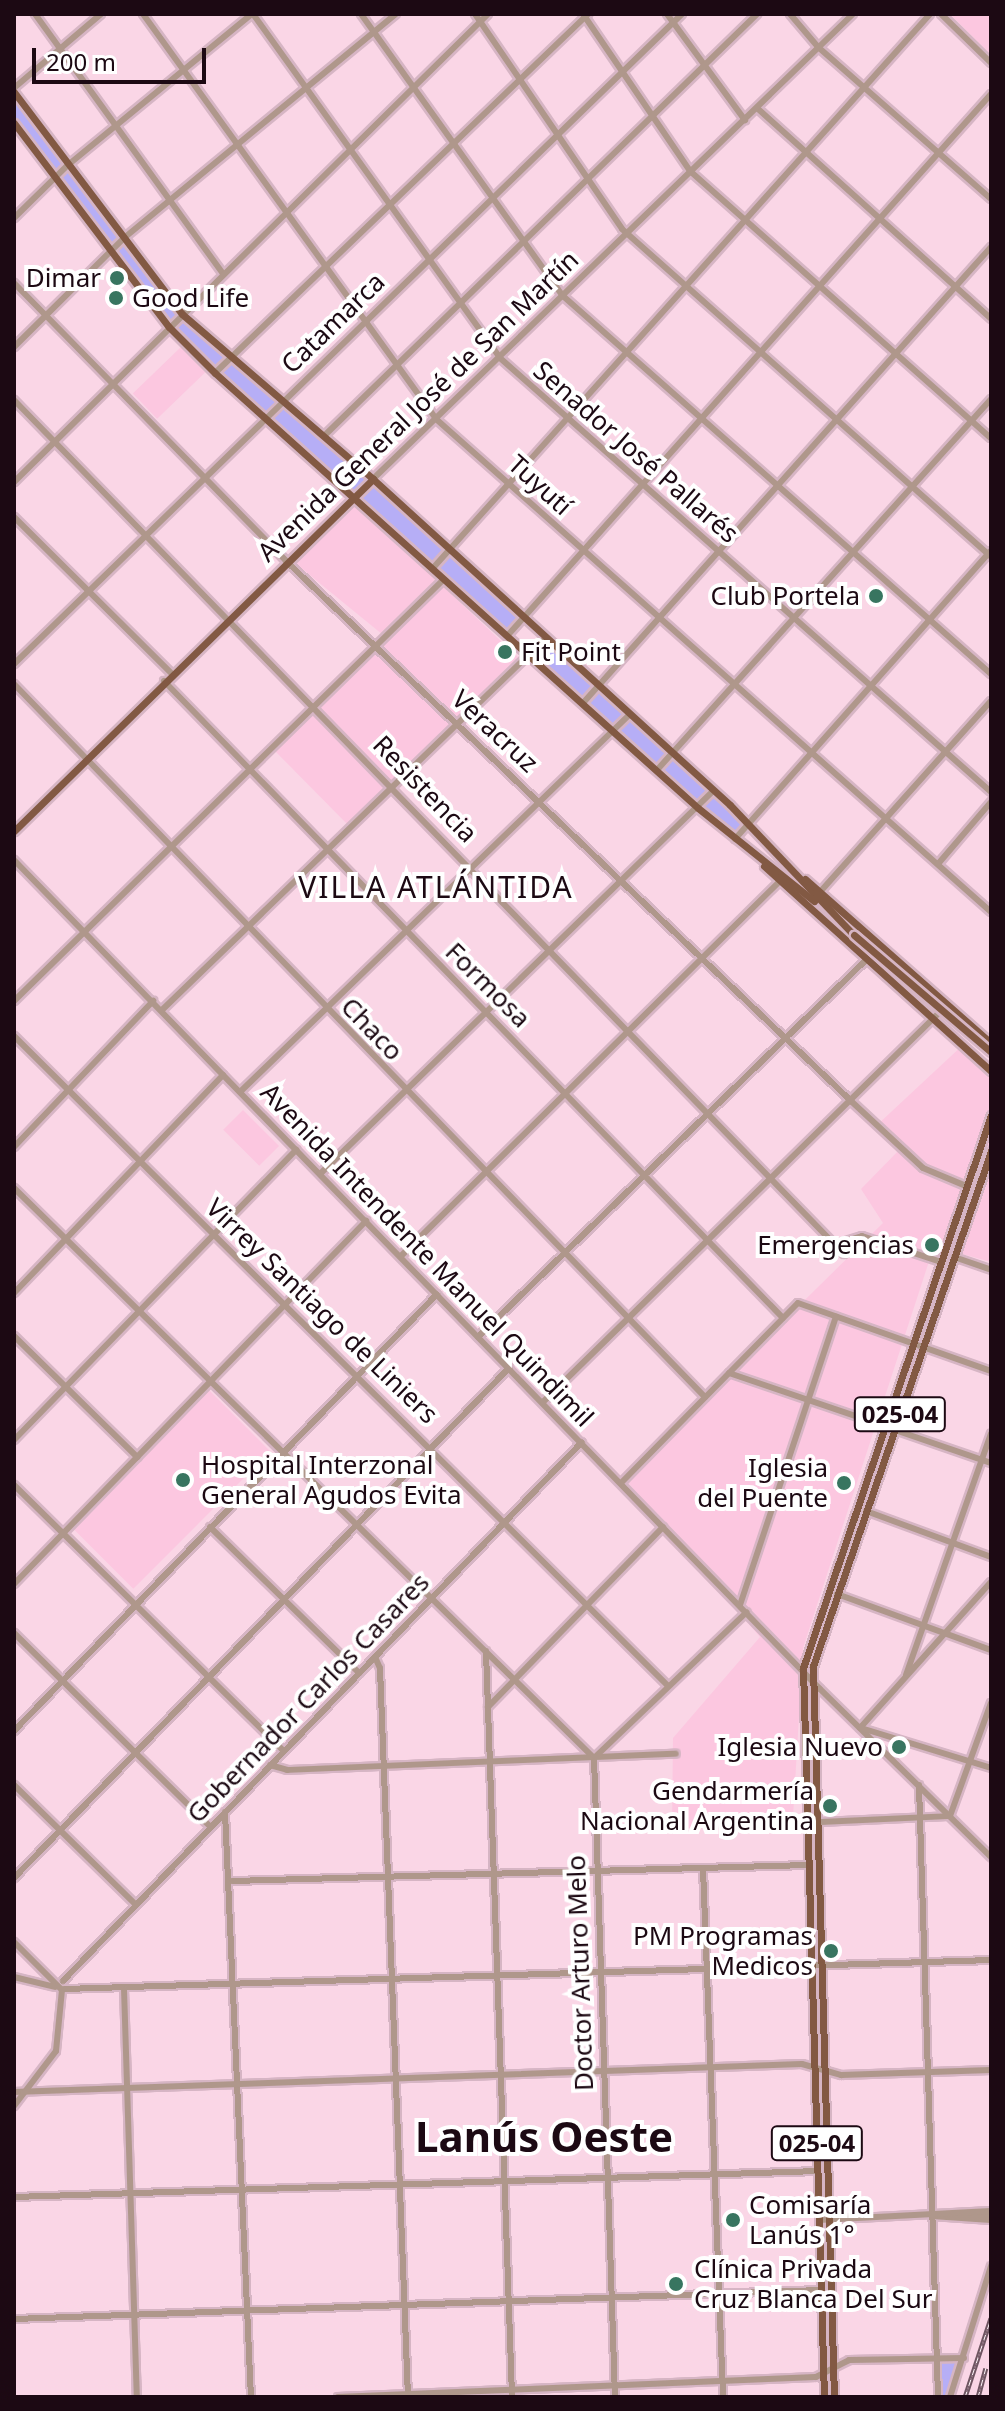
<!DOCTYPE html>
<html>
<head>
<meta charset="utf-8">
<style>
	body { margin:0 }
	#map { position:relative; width:1005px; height:2411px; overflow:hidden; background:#fad6e6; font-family:"Noto Sans",sans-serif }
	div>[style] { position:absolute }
	.built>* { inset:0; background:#fcc7e0; transform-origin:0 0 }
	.green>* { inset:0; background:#b6aef6 }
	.roads { filter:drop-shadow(2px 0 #d6b5c4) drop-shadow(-2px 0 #d6b5c4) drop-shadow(0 2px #d6b5c4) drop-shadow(0 -2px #d6b5c4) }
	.minor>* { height:6px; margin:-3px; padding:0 3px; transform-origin:3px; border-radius:3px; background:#af978b }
	.major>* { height:7px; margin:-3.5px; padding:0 3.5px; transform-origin:3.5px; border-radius:3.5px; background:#825943 }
	.rail>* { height:5px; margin-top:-2.5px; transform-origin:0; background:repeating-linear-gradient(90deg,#fff 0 6px,#6e5561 0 12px); box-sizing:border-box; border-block:2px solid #6e5561 }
	.bridges { filter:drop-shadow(2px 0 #d6b5c4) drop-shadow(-2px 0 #d6b5c4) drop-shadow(0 2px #d6b5c4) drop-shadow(0 -2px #d6b5c4) }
	.major-bridge>* { height:7px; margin:-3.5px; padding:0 3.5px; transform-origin:3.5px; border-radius:3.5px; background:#825943 }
	.dots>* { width:22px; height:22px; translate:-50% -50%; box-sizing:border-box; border:4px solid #fff; border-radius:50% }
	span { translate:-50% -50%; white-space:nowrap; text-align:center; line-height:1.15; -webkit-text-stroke:8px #fff; paint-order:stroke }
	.shield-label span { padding:2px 6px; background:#fff; border:2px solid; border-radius:6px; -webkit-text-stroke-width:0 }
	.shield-label { font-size:24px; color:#1c0913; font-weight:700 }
	.poi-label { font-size:26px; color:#1c0913 }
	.right { translate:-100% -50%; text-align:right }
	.left { translate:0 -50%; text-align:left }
	.street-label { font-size:26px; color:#1c0913 }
	.quarter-label { font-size:30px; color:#1c0913; letter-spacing:2px }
	.town-label { font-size:42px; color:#1c0913; font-weight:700 }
	.frame { position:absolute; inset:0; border:16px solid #1c0913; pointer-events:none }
	.scale { position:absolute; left:32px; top:48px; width:174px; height:36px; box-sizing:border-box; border:4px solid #1c0913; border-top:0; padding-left:10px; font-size:24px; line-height:28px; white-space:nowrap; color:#1c0913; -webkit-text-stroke:6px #fff; paint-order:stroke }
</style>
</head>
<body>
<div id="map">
	<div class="built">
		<i style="clip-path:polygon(950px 14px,991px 14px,991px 55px)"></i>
		<i style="left:181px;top:347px;width:35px;height:67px;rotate:46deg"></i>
		<i style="clip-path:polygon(354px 503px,518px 657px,351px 828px,274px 750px,388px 639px,295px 563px)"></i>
		<i style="clip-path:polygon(965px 1043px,991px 1065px,991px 1262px,934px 1246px,803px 1648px,793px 1817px,672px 1830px,673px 1738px,760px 1637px,624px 1478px,883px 1223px,861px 1189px,903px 1146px,876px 1126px)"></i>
		<i style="left:243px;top:1110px;width:51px;height:28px;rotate:45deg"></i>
		<i style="left:209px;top:1390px;width:87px;height:194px;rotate:45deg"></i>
	</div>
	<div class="green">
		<i style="clip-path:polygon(14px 92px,182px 314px,523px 618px,508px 635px,169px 327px,14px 123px)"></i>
		<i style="clip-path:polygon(545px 639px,747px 824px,735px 839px,529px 655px)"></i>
		<i style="clip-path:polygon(960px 2360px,948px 2397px,941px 2397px,941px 2361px)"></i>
	</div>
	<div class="roads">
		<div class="minor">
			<i style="left:35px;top:14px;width:321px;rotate:54.1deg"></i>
			<i style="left:143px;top:14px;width:500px;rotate:54.1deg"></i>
			<i style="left:436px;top:419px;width:742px;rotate:41.61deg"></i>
			<i style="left:253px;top:14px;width:423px;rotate:54.3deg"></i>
			<i style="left:500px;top:358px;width:655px;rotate:41.47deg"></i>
			<i style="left:361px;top:14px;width:347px;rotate:54.4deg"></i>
			<i style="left:563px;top:296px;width:571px;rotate:41.45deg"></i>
			<i style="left:475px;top:14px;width:260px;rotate:55.6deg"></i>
			<i style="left:622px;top:229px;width:494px;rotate:41.6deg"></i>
			<i style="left:583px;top:14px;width:190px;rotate:55.7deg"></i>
			<i style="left:690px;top:171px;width:402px;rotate:41.6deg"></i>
			<i style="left:667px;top:14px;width:132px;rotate:53.7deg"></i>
			<i style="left:790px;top:14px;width:43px;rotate:49.7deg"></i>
			<i style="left:818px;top:47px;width:230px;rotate:41.3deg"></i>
			<i style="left:941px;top:14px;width:70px;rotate:44.4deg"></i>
			<i style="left:14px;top:88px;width:114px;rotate:-40.4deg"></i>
			<i style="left:757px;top:108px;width:315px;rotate:42deg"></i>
			<i style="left:14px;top:218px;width:76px;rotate:-44.5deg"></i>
			<i style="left:68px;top:165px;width:238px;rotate:-39.4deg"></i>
			<i style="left:14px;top:283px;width:389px;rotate:45.6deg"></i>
			<i style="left:286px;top:561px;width:782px;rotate:43.7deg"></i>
			<i style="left:851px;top:1101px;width:98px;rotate:42.9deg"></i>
			<i style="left:923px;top:1168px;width:47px;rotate:22.7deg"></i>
			<i style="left:14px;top:347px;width:155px;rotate:-44.7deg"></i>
			<i style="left:124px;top:238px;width:352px;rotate:-39.5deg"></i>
			<i style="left:215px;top:373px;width:518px;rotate:-43.9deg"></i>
			<i style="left:14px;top:400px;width:1191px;rotate:45.82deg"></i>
			<i style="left:324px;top:436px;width:605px;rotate:-44.26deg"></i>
			<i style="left:373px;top:479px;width:668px;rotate:-44.09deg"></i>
			<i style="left:14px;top:482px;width:666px;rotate:-44.64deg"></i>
			<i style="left:14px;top:517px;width:223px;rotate:44.8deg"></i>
			<i style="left:433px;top:568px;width:744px;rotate:-48.1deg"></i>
			<i style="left:508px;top:635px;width:725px;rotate:-48.24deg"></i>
			<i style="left:14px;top:664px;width:932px;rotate:-44.22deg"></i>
			<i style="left:164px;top:681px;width:888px;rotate:45.82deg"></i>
			<i style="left:14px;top:684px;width:993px;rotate:45.9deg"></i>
			<i style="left:583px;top:703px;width:612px;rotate:-48.18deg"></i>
			<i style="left:657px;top:770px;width:499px;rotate:-48deg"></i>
			<i style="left:735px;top:839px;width:385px;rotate:-48.4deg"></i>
			<i style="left:14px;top:860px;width:1156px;rotate:45.81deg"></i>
			<i style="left:820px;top:1689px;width:240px;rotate:44.5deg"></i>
			<i style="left:938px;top:864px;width:82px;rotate:-49.5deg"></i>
			<i style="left:820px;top:892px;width:256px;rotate:-48.2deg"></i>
			<i style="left:14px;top:1001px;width:602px;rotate:-44.46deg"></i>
			<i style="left:162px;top:1010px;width:533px;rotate:-44.09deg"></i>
			<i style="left:14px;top:1036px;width:922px;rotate:44.82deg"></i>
			<i style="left:240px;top:1092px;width:542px;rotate:-44.1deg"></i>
			<i style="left:14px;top:1147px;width:202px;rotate:-46.4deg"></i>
			<i style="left:320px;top:1174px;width:549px;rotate:-44.26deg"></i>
			<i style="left:14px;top:1188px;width:813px;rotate:44.5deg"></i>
			<i style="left:836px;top:1244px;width:27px;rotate:-17deg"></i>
			<i style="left:862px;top:1236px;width:83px;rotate:18.2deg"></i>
			<i style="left:401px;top:1256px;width:532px;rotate:-44.7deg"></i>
			<i style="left:954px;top:1257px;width:39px;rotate:19deg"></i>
			<i style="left:14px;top:1293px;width:302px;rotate:-46.2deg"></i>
			<i style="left:14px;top:1336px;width:173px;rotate:44.5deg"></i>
			<i style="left:478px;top:1337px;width:541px;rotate:-44.18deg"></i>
			<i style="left:729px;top:1373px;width:165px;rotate:18.8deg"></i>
			<i style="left:543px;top:1402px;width:564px;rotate:-44.5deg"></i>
			<i style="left:895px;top:1430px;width:102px;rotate:19deg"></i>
			<i style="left:14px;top:1440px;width:405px;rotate:-45.8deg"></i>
			<i style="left:621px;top:1483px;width:252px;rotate:-45.5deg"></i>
			<i style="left:798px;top:1303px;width:205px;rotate:19.4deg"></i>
			<i style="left:14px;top:1485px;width:379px;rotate:44.6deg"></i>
			<i style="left:866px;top:1511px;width:133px;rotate:20.2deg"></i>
			<i style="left:210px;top:1527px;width:209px;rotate:44.4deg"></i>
			<i style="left:14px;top:1584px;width:506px;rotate:-45.88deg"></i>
			<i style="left:837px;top:1594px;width:164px;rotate:20deg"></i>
			<i style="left:740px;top:1605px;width:304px;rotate:-71.6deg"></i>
			<i style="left:14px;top:1633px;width:276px;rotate:44.6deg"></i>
			<i style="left:486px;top:1651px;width:746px;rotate:88deg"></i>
			<i style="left:375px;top:1657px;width:12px;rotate:66deg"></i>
			<i style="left:380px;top:1668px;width:730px;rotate:87.8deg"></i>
			<i style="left:906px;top:1675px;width:256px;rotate:-70.6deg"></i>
			<i style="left:488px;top:1707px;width:251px;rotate:-45.8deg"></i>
			<i style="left:860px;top:1728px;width:196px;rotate:-48.1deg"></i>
			<i style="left:861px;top:1728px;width:136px;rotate:17.1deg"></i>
			<i style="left:14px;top:1731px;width:608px;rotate:-45.93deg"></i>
			<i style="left:270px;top:1765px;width:18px;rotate:16deg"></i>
			<i style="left:287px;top:1770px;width:389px;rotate:-2.4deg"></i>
			<i style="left:14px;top:1785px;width:171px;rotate:44.5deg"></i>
			<i style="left:919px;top:1785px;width:612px;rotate:88.22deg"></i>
			<i style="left:225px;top:1812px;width:586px;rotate:87.46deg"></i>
			<i style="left:950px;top:1816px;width:120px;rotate:-70.1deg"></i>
			<i style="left:818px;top:1822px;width:132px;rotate:-2.6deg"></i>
			<i style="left:703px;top:1868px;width:529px;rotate:87.83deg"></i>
			<i style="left:14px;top:1878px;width:711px;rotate:-45.86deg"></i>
			<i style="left:232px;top:1881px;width:578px;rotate:-1.59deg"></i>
			<i style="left:14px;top:1942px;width:68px;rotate:45deg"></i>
			<i style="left:14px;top:1977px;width:42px;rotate:13.7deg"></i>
			<i style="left:63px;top:1981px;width:748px;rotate:-46.08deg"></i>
			<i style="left:64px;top:1989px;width:927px;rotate:-1.79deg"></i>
			<i style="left:124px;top:1989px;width:408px;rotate:88.2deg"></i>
			<i style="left:14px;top:2092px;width:788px;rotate:-2.04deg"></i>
			<i style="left:802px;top:2064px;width:41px;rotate:15.8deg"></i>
			<i style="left:841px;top:2075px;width:150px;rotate:-1.9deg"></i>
			<i style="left:14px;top:2106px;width:69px;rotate:-52.6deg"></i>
			<i style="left:56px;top:2051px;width:61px;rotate:-84.4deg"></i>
			<i style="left:14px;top:2197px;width:804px;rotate:-1.85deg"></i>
			<i style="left:932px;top:2216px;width:59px;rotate:3.9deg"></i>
			<i style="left:940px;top:2216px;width:51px"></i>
			<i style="left:819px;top:2220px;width:172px;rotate:-3deg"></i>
			<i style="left:14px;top:2319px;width:808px;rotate:-2.06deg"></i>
			<i style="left:338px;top:2397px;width:478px;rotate:-2.4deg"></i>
			<i style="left:816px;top:2377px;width:37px;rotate:-27deg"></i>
			<i style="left:849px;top:2360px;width:115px;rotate:-1deg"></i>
			<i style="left:615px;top:2397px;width:639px;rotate:-91.88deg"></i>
			<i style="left:594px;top:1758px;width:211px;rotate:-43.7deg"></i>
			<i style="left:950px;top:2397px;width:137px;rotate:-72.6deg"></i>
		</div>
		<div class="major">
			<i style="left:14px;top:92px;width:278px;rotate:52.9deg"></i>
			<i style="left:182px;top:314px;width:252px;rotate:40.8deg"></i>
			<i style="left:373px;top:479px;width:483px;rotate:42.4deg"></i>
			<i style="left:730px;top:805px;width:180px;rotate:46.4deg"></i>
			<i style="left:14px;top:123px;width:256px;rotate:52.8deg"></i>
			<i style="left:169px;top:327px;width:65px;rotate:45deg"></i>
			<i style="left:215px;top:373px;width:650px;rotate:42.01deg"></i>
			<i style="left:698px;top:808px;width:149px;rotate:38.7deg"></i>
			<i style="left:14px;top:831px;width:503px;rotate:-44.44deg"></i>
			<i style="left:764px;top:866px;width:306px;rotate:42.1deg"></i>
			<i style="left:805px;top:879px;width:248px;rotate:41.4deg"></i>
			<i style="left:824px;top:2397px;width:729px;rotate:-91.65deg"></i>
			<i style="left:803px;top:1668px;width:584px;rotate:-71.22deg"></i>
			<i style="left:834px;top:2397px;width:731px;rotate:-91.65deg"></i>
			<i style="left:813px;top:1666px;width:545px;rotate:-70.93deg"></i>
		</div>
	</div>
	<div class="rail">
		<i style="left:965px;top:2397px;width:83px;rotate:-71.8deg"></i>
		<i style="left:978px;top:2397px;width:30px;rotate:-75deg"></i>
	</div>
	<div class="bridges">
		<div class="major-bridge">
			<i style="left:854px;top:935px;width:180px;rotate:40.5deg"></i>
		</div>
	</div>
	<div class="dots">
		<i style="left:117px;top:278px;background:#387560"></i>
		<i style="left:116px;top:298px;background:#387560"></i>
		<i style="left:876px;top:596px;background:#387560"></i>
		<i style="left:505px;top:652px;background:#387560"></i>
		<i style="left:932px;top:1245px;background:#387560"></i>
		<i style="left:183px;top:1480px;background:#387560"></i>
		<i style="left:844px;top:1483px;background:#387560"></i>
		<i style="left:899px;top:1747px;background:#387560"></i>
		<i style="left:830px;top:1806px;background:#387560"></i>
		<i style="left:831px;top:1951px;background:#387560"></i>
		<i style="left:733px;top:2220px;background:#387560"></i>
		<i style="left:676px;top:2284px;background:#387560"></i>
	</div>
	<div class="shield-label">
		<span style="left:900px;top:1414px">025-04</span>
		<span style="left:817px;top:2143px">025-04</span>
	</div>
	<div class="poi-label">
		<span class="right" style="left:101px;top:278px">Dimar</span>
		<span class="left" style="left:132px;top:298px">Good Life</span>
		<span class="right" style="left:860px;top:596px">Club Portela</span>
		<span class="left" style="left:521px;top:652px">Fit Point</span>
		<span class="right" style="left:914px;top:1245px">Emergencias</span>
		<span class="left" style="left:201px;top:1480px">Hospital Interzonal<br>General Agudos Evita</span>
		<span class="right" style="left:828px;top:1483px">Iglesia<br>del Puente</span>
		<span class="right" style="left:883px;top:1747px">Iglesia Nuevo</span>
		<span class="right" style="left:814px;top:1806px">Gendarmería<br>Nacional Argentina</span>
		<span class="right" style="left:813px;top:1951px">PM Programas<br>Medicos</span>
		<span class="left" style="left:749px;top:2220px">Comisaría<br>Lanús 1°</span>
		<span class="left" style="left:694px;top:2284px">Clínica Privada<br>Cruz Blanca Del Sur</span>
	</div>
	<div class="street-label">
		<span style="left:333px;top:323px;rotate:-44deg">Catamarca</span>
		<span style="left:418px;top:406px;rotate:-44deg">Avenida General José de San Martín</span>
		<span style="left:636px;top:452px;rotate:41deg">Senador José Pallarés</span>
		<span style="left:540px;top:485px;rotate:42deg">Tuyutí</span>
		<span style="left:495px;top:731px;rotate:43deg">Veracruz</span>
		<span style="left:425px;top:789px;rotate:46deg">Resistencia</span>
		<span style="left:488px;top:985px;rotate:45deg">Formosa</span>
		<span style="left:372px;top:1029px;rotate:46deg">Chaco</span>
		<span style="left:427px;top:1255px;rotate:46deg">Avenida Intendente Manuel Quindimil</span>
		<span style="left:322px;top:1311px;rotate:44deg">Virrey Santiago de Liniers</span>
		<span style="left:308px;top:1698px;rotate:-46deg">Gobernador Carlos Casares</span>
		<span style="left:580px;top:1973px;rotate:-92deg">Doctor Arturo Melo</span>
	</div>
	<div class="quarter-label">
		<span style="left:436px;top:887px">VILLA ATLÁNTIDA</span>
	</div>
	<div class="town-label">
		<span style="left:544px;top:2136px">Lanús Oeste</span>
	</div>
	<div class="frame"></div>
	<div class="scale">200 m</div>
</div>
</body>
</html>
